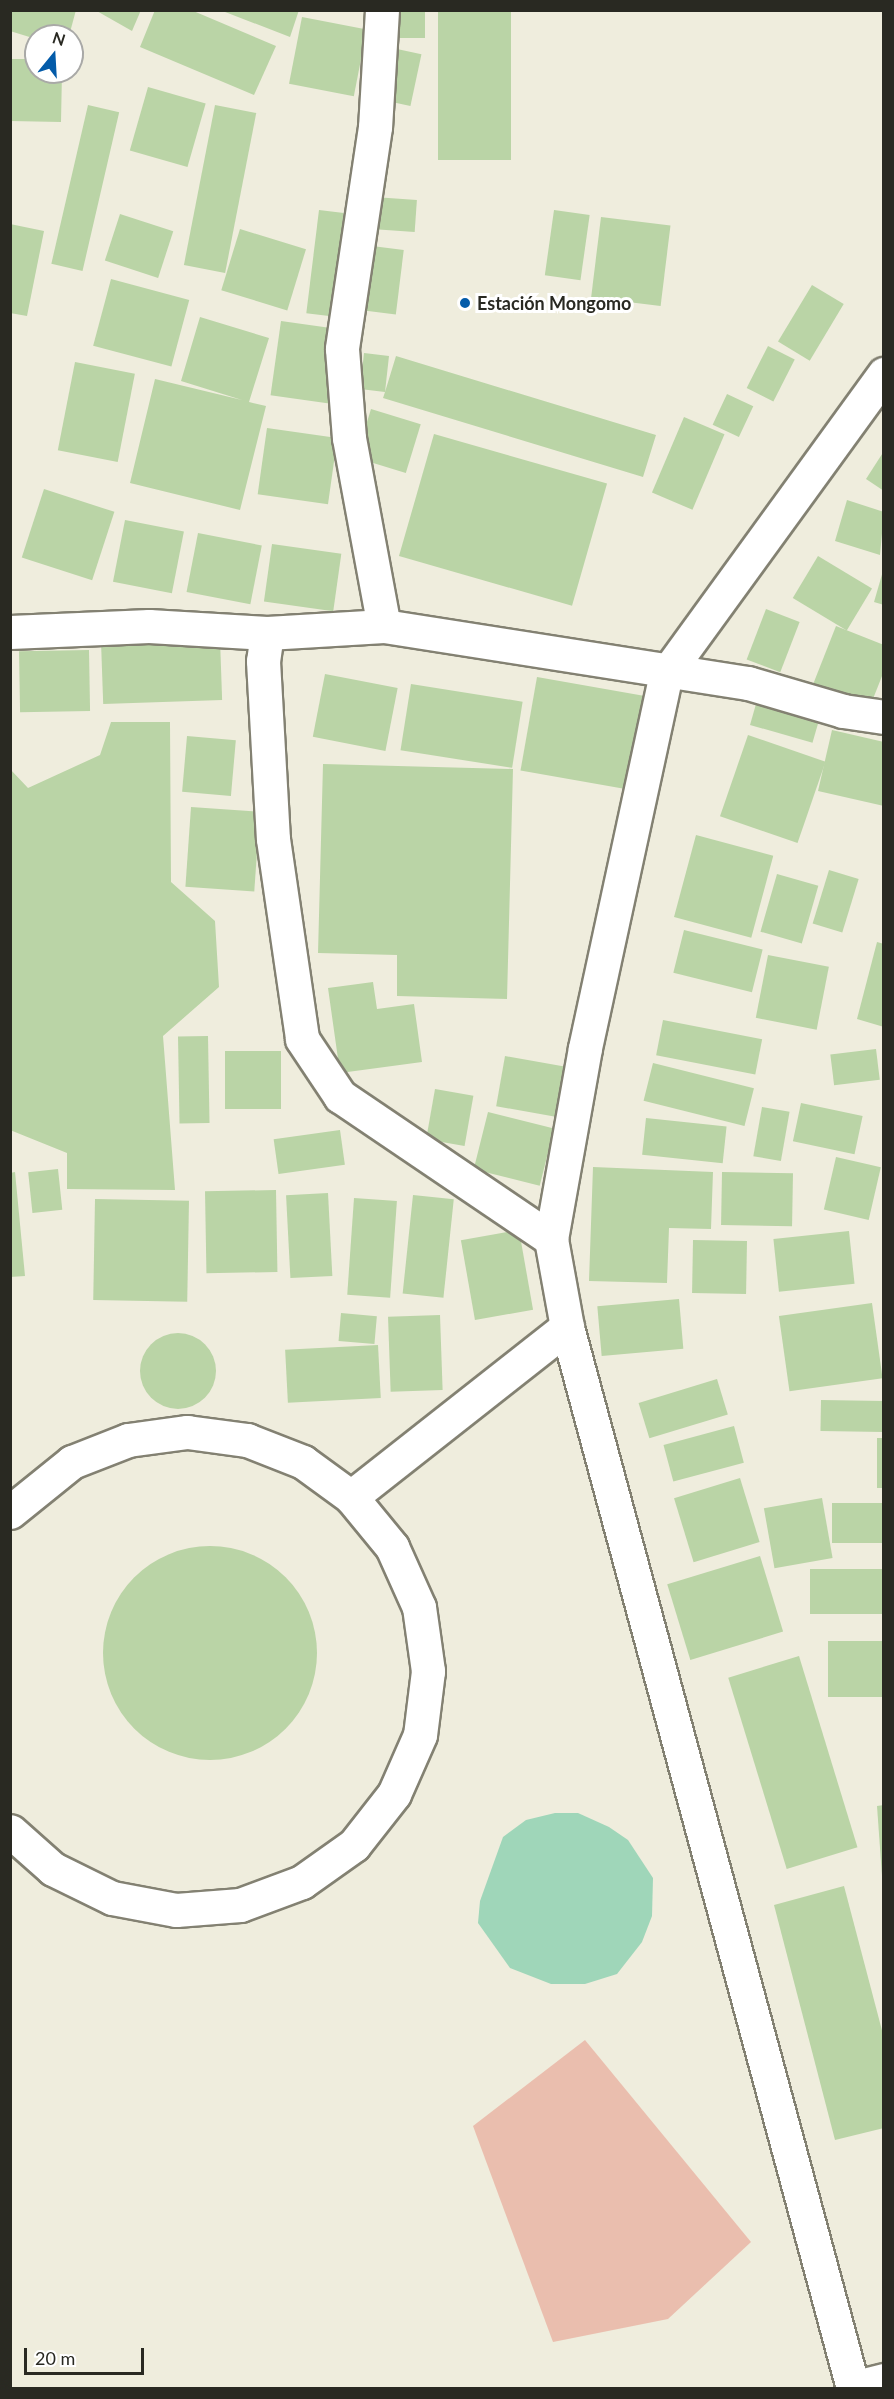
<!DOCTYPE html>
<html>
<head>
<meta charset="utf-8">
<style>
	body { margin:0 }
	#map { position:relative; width:894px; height:2399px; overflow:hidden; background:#efeddd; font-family:Lato,sans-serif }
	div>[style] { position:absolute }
	.green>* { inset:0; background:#eabeae }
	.water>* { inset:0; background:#9fd6b9 }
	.building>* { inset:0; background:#bad4a6; transform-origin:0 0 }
	.round { border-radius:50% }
	.roads { filter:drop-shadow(2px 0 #838172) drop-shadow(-2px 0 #838172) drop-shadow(0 2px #838172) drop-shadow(0 -2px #838172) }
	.minor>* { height:33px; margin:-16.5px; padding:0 16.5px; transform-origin:16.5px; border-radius:16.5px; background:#fff }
	.major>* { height:33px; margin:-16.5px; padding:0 16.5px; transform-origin:16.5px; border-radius:16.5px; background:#fff }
	.dots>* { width:16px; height:16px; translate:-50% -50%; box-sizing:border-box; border:3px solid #fff; border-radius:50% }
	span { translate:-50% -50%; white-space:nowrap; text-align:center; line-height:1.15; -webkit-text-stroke:6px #fff; paint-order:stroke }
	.poi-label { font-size:18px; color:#292922; font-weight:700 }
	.left { translate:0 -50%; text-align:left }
	.frame { position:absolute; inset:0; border:12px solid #292922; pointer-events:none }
	.north { position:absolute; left:24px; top:24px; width:60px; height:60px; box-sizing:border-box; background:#fff; border:2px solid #a9a9a7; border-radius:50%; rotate:18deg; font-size:16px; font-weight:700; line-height:24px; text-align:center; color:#292922 }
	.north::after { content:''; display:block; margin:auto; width:21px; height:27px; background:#035ba9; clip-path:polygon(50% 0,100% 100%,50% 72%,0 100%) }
	.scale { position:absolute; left:24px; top:2348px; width:120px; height:27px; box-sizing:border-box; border:3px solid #292922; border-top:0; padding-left:8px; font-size:18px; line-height:21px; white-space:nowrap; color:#292922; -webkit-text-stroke:4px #fff; paint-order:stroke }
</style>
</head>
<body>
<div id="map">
	<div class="green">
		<i style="clip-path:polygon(585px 2040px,751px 2242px,668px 2319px,553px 2342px,473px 2126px)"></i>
	</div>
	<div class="water">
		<i style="clip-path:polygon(555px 1813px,578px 1813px,609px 1827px,628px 1840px,653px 1878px,652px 1916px,642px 1942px,617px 1974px,585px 1984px,551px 1984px,510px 1968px,478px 1923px,480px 1901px,503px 1837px,526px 1820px)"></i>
	</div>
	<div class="building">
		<i style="clip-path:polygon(10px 10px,76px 10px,69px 36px,36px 39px,10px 31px)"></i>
		<i style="clip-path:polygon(95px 10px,141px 10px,132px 31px)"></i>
		<i style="clip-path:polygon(155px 10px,191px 10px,276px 46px,254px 95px,140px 47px)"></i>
		<i style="clip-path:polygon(220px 10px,299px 10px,290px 37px)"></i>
		<i style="left:398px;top:10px;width:27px;height:28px"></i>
		<i style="left:438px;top:10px;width:73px;height:150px"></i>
		<i style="left:302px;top:17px;width:66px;height:68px;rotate:11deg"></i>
		<i style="left:397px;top:49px;width:25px;height:53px;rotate:12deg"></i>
		<i style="clip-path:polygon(10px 59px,36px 59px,36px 72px,62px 72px,61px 122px,10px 121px)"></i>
		<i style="left:148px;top:87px;width:60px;height:66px;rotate:16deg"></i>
		<i style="left:88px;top:105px;width:32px;height:163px;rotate:13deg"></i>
		<i style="left:215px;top:105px;width:42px;height:163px;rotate:11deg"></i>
		<i style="left:374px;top:197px;width:43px;height:32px;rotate:4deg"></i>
		<i style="left:319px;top:210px;width:25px;height:104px;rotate:7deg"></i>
		<i style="left:554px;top:210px;width:36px;height:66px;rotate:8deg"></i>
		<i style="left:120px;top:214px;width:56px;height:49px;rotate:18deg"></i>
		<i style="left:601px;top:217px;width:70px;height:81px;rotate:7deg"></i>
		<i style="clip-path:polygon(10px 224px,44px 231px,27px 316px,10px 313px)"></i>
		<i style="left:240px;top:229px;width:69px;height:64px;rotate:17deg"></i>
		<i style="left:372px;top:246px;width:32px;height:65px;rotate:7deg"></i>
		<i style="left:111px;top:279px;width:81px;height:69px;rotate:15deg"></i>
		<i style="left:812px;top:285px;width:37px;height:66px;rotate:31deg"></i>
		<i style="clip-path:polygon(200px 317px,269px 338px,249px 402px,266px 406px,240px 510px,130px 483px,155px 379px,242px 400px,181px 381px)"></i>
		<i style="left:281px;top:321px;width:61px;height:75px;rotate:8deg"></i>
		<i style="left:768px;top:346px;width:30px;height:47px;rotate:27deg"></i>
		<i style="clip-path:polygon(364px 353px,389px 356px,385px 392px,396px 356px,656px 435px,643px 477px,383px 398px,385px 392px,360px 389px)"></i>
		<i style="left:75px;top:362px;width:61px;height:90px;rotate:11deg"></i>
		<i style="left:727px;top:394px;width:29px;height:34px;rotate:25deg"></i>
		<i style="left:371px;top:409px;width:52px;height:51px;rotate:17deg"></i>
		<i style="left:684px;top:417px;width:44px;height:82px;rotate:23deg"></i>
		<i style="left:267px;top:428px;width:71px;height:67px;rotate:8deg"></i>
		<i style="left:434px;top:434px;width:180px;height:127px;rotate:16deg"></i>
		<i style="clip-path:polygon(884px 451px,884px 491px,866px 479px)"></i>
		<i style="left:44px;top:489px;width:74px;height:72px;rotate:18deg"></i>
		<i style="clip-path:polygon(847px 500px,884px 512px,880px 555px,835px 541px)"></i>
		<i style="left:125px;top:520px;width:60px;height:63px;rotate:11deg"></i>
		<i style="left:198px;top:533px;width:65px;height:60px;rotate:11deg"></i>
		<i style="left:272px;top:544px;width:70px;height:58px;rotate:8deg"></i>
		<i style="left:818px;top:556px;width:63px;height:49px;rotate:31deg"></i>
		<i style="clip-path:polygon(883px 571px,884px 571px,884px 605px,874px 602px)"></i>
		<i style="left:766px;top:609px;width:36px;height:54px;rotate:21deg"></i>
		<i style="clip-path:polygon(836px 626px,884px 645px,884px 671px,869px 709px,812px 687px)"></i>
		<i style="left:220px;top:639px;width:61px;height:119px;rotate:88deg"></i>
		<i style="left:89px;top:650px;width:61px;height:70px;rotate:89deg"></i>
		<i style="left:325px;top:674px;width:74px;height:64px;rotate:11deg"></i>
		<i style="left:537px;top:677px;width:108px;height:95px;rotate:10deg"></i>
		<i style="left:411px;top:684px;width:113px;height:67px;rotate:9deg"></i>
		<i style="left:758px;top:697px;width:65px;height:29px;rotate:16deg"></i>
		<i style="clip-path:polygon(111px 722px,170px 722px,171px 882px,215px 921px,219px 987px,163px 1036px,175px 1190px,67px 1189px,67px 1153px,10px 1130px,10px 769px,28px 788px,100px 755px)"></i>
		<i style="clip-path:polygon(832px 730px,884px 742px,884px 806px,818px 791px)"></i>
		<i style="left:748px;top:735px;width:82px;height:86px;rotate:19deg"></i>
		<i style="left:187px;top:736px;width:49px;height:56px;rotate:5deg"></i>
		<i style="clip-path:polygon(323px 764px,513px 769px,507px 999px,397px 996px,397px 955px,318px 953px)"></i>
		<i style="left:191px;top:807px;width:69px;height:80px;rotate:4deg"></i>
		<i style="left:696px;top:835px;width:80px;height:85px;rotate:15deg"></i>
		<i style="left:829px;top:870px;width:31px;height:56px;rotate:17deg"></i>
		<i style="left:777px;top:874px;width:43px;height:60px;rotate:16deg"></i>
		<i style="left:684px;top:930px;width:81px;height:44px;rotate:14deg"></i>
		<i style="clip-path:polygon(877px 942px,884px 944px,884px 1027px,857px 1019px)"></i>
		<i style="left:768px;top:955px;width:62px;height:64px;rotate:11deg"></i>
		<i style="clip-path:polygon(373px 982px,377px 1009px,414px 1004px,422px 1062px,340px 1073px,328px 988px)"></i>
		<i style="left:663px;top:1020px;width:101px;height:36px;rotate:11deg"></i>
		<i style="left:208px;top:1036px;width:87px;height:30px;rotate:89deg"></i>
		<i style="left:876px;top:1049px;width:31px;height:46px;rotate:83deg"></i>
		<i style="left:225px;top:1051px;width:56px;height:58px"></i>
		<i style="left:505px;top:1056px;width:66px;height:51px;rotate:10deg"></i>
		<i style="left:653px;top:1063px;width:104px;height:39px;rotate:14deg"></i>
		<i style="left:435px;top:1089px;width:39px;height:51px;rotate:10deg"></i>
		<i style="left:801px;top:1103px;width:63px;height:39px;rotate:12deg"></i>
		<i style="left:762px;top:1107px;width:28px;height:50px;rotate:10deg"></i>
		<i style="left:488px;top:1112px;width:68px;height:59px;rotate:14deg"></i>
		<i style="left:646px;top:1118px;width:81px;height:37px;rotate:6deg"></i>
		<i style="left:340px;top:1130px;width:35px;height:67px;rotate:82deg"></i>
		<i style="left:836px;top:1157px;width:46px;height:54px;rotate:13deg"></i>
		<i style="clip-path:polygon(593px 1167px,713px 1172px,711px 1229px,669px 1228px,667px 1283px,589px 1281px)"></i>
		<i style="left:58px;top:1169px;width:41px;height:30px;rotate:84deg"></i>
		<i style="clip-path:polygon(15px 1172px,25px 1276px,10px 1277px,10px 1173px)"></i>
		<i style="left:722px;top:1172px;width:71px;height:53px;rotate:1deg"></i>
		<i style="left:276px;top:1190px;width:82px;height:71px;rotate:89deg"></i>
		<i style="left:328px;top:1193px;width:83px;height:42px;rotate:87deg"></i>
		<i style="left:413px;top:1195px;width:41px;height:99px;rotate:6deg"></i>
		<i style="left:354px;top:1198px;width:43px;height:97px;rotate:4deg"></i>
		<i style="left:95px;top:1199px;width:94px;height:101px;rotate:1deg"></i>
		<i style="left:519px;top:1230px;width:81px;height:59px;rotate:80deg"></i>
		<i style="left:849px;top:1231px;width:53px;height:76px;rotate:84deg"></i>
		<i style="left:693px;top:1240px;width:54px;height:53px;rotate:1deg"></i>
		<i style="left:679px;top:1299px;width:50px;height:82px;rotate:85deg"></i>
		<i style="left:872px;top:1303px;width:76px;height:94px;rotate:82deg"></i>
		<i style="left:341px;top:1313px;width:36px;height:28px;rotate:5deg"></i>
		<i style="left:440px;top:1315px;width:75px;height:52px;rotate:88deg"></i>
		<i class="round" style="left:140px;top:1333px;width:76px;height:76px"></i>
		<i style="left:378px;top:1345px;width:53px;height:93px;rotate:87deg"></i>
		<i style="left:717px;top:1379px;width:37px;height:82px;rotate:73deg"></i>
		<i style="left:821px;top:1400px;width:63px;height:31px;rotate:1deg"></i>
		<i style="left:734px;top:1426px;width:38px;height:73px;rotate:75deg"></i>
		<i style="left:877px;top:1438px;width:7px;height:50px"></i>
		<i style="left:740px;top:1478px;width:67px;height:69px;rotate:73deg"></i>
		<i style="left:822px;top:1498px;width:61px;height:59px;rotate:80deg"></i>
		<i style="left:884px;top:1503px;width:40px;height:52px;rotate:90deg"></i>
		<i class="round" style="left:103px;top:1546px;width:214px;height:214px"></i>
		<i style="left:760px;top:1556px;width:79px;height:97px;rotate:73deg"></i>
		<i style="left:884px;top:1569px;width:45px;height:74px;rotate:90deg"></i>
		<i style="left:884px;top:1641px;width:56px;height:56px;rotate:90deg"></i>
		<i style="left:799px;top:1656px;width:200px;height:74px;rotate:73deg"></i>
		<i style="clip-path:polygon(884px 1805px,884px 1876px,882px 1876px,877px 1806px)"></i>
		<i style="clip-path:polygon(844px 1886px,884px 2038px,884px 2128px,835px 2140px,774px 1905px)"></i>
	</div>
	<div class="roads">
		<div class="minor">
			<i style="left:382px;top:10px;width:117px;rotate:93.4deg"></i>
			<i style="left:375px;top:127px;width:224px;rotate:98.5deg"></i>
			<i style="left:342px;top:349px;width:89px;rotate:85.5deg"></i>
			<i style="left:349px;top:438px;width:191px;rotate:79.5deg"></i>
			<i style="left:10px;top:632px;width:139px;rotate:-2.5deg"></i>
			<i style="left:149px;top:626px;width:118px;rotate:3.4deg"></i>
			<i style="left:267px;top:633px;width:117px;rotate:-3.4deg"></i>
			<i style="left:384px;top:626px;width:368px;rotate:8.9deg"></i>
			<i style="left:748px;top:683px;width:99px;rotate:16.4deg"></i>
			<i style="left:843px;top:711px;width:41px;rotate:8.3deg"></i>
			<i style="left:267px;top:633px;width:28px;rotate:98deg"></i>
			<i style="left:263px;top:661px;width:178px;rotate:86.8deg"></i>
			<i style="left:273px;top:839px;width:202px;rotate:81.7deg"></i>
			<i style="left:302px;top:1039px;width:69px;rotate:56.3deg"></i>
			<i style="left:340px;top:1096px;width:255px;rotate:34.1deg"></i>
			<i style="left:351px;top:1497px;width:275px;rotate:-38.2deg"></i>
			<i style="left:10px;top:1512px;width:80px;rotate:-38.9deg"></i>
			<i style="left:72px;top:1462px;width:60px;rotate:-21.4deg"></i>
			<i style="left:128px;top:1440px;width:60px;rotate:-7.7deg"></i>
			<i style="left:187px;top:1432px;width:61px;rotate:7.6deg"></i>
			<i style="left:247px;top:1440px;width:60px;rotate:21.4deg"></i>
			<i style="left:303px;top:1462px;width:59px;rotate:36.1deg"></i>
			<i style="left:351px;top:1497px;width:65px;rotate:50.6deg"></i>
			<i style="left:392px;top:1547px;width:66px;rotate:65.8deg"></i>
			<i style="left:419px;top:1607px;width:65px;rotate:82deg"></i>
			<i style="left:428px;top:1671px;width:64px;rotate:97.1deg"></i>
			<i style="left:420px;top:1735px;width:64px;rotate:113.8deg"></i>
			<i style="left:394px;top:1794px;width:65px;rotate:128.1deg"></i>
			<i style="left:354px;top:1845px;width:64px;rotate:144.6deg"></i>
			<i style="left:302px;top:1882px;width:66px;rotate:159.6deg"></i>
			<i style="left:240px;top:1905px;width:64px;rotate:175.5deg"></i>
			<i style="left:176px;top:1910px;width:65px;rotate:-169.4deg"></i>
			<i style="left:112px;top:1898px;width:66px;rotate:-153.8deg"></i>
			<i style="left:53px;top:1869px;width:57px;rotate:-138.5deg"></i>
			<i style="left:853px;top:2388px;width:1099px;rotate:-105.09deg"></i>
			<i style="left:567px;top:1327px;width:89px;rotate:-100.3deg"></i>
			<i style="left:551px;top:1239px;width:194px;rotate:-79.9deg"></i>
			<i style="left:585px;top:1048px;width:383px;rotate:-77.8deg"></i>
			<i style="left:666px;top:674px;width:371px;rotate:-54deg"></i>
		</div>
		<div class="major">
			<i style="left:852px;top:2388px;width:33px;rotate:-14deg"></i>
		</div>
	</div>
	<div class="dots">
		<i style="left:465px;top:303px;background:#035ba9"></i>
	</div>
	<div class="poi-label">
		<span class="left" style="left:477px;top:303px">Estación Mongomo</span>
	</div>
	<div class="frame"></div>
	<div class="north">N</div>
	<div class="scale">20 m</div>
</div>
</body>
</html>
